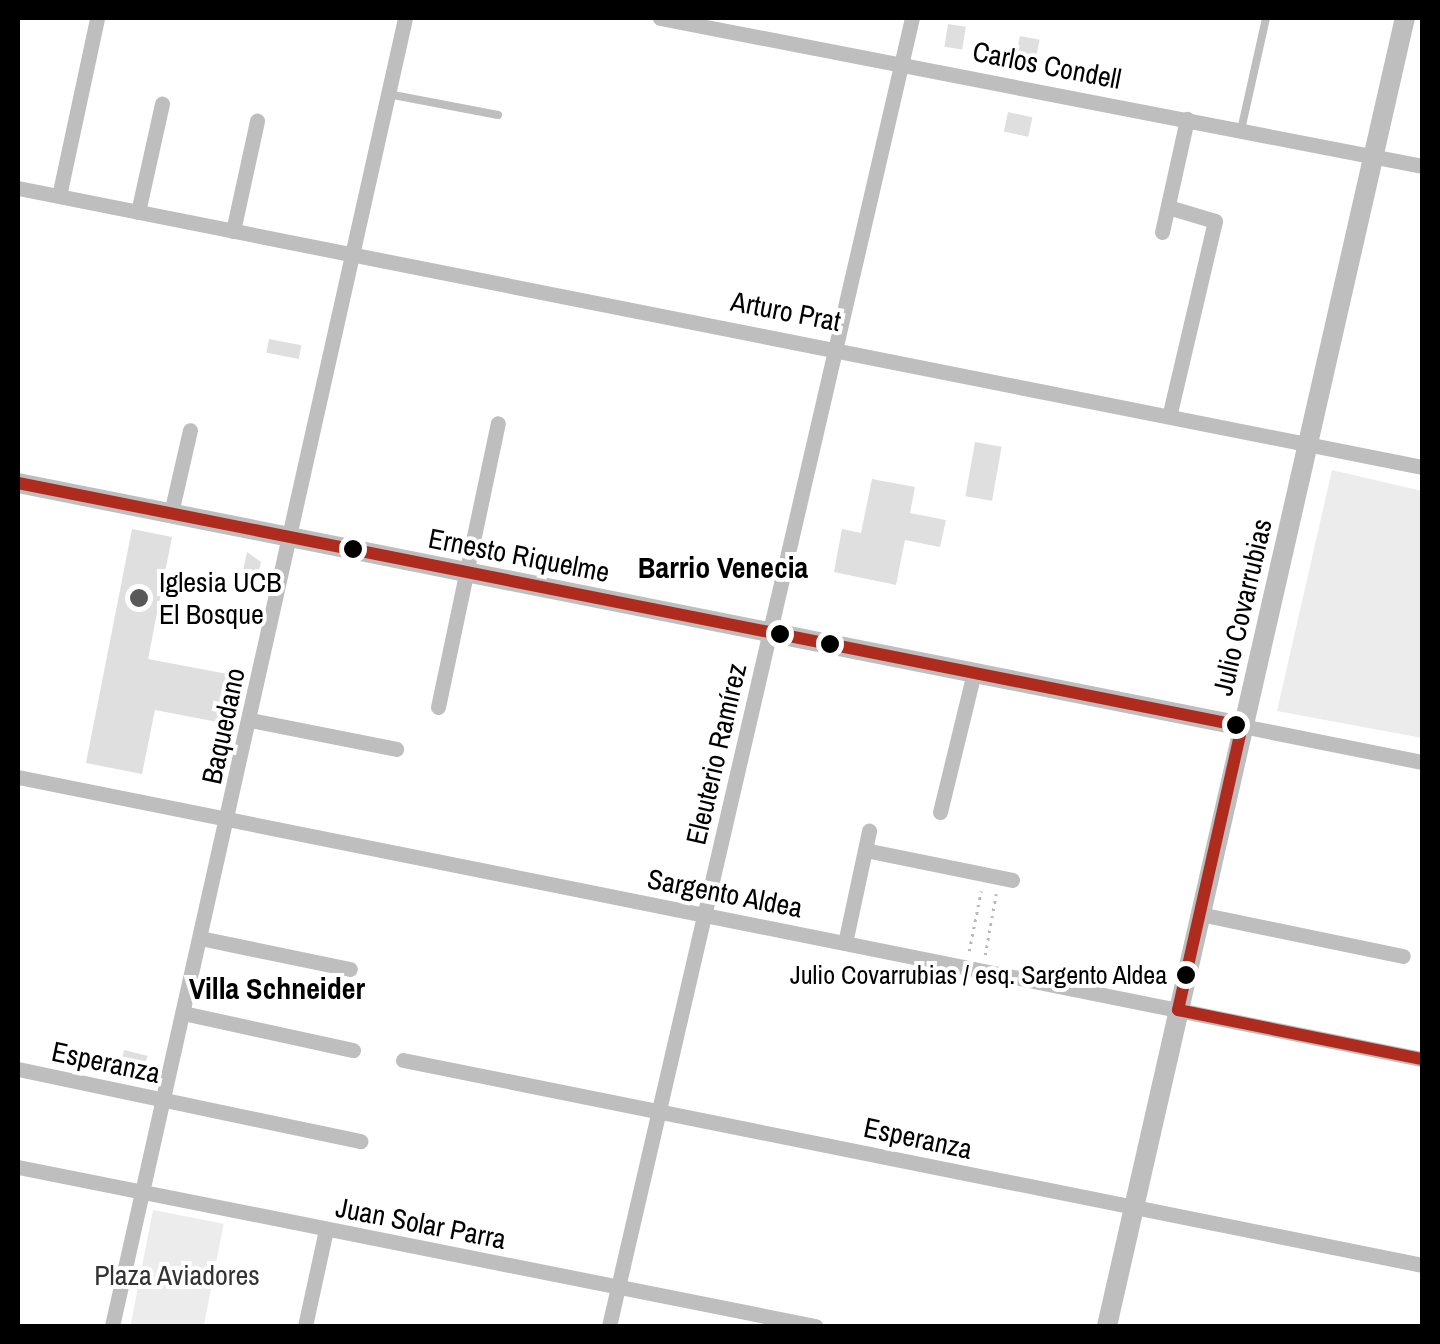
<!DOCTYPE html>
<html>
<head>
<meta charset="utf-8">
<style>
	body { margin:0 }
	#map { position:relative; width:1440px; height:1344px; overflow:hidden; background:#fff; font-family:"Archivo Narrow",sans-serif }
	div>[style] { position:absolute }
	.green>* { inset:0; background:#ececec; transform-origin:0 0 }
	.building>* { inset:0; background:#dfdfdf; transform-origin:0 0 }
	.path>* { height:2.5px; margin-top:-1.25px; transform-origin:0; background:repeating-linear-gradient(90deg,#b9b9b9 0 2.5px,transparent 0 7.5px) }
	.service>* { height:8px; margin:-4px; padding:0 4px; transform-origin:4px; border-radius:4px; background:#bebebe }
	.minor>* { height:15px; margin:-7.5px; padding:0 7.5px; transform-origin:7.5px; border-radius:7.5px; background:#bebebe }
	.tertiary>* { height:20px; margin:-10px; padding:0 10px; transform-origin:10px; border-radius:10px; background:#bebebe }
	.bus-1>* { height:12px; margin:-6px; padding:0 6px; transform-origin:6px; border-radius:6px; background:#af2b1e }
	.dots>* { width:28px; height:28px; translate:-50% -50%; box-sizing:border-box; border:5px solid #fff; border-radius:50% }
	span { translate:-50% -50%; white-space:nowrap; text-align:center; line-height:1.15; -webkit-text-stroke:8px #fff; paint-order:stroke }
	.bus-label { font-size:26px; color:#000 }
	.right { translate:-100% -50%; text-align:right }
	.street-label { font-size:28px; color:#000 }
	.poi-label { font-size:28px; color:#000 }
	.left { translate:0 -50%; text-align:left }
	.park-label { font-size:28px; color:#333 }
	.neighbourhood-label { font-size:30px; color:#000; font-weight:700 }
	.frame { position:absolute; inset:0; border:20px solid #000; pointer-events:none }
</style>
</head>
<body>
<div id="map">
	<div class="green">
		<i style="clip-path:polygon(1332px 470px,1422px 491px,1422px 738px,1277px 711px)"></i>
		<i style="left:153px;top:1210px;width:72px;height:118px;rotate:11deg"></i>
	</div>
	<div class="building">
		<i style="left:948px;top:24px;width:18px;height:23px;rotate:9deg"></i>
		<i style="left:1020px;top:36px;width:20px;height:23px;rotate:11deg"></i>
		<i style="left:1008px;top:112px;width:25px;height:20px;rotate:12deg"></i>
		<i style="left:269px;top:339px;width:33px;height:14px;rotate:11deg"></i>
		<i style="left:975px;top:442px;width:27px;height:55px;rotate:10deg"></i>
		<i style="clip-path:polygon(872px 479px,915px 487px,910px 513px,946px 520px,940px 547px,905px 540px,896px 585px,834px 572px,842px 529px,861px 533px)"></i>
		<i style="clip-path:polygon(132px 529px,172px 537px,148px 659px,238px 676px,228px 724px,155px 710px,142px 774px,86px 763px)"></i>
		<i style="clip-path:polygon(247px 552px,261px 562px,257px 578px,242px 575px)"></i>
		<i style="clip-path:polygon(124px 1050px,148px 1056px,137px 1079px,119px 1075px)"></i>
	</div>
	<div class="path">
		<i style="left:969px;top:951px;width:61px;rotate:-78.7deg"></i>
		<i style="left:985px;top:955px;width:62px;rotate:-79.8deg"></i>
	</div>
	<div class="service">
		<i style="left:388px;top:94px;width:112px;rotate:10.8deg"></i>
		<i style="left:1241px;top:130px;width:115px;rotate:-77.4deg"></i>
	</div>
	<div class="minor">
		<i style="left:660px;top:18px;width:776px;rotate:10.99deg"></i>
		<i style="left:18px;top:188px;width:1431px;rotate:11.24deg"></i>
		<i style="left:59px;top:196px;width:182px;rotate:-77.9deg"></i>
		<i style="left:1168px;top:207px;width:49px;rotate:16.6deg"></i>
		<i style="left:1215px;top:221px;width:197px;rotate:103.2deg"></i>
		<i style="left:138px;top:212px;width:111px;rotate:-77.5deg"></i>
		<i style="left:233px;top:231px;width:113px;rotate:-77.7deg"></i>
		<i style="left:1162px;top:232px;width:116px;rotate:-77.5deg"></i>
		<i style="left:171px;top:513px;width:85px;rotate:-77.1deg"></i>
		<i style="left:438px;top:707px;width:290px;rotate:-78.1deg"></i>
		<i style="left:250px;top:720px;width:149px;rotate:11.2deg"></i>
		<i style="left:1242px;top:726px;width:184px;rotate:11.3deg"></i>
		<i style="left:18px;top:777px;width:1432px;rotate:11.36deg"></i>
		<i style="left:940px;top:812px;width:143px;rotate:-76.3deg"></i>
		<i style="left:865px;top:850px;width:150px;rotate:11.5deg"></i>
		<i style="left:1200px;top:914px;width:207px;rotate:11.7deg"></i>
		<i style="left:200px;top:938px;width:153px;rotate:11.7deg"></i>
		<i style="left:845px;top:943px;width:115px;rotate:-77.9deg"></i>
		<i style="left:183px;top:1013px;width:174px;rotate:12.3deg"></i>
		<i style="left:403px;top:1060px;width:1039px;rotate:11.37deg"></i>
		<i style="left:18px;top:1069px;width:350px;rotate:11.9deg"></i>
		<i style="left:18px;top:1167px;width:813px;rotate:11.28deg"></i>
		<i style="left:112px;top:1326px;width:1340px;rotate:-77.37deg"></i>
		<i style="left:305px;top:1326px;width:98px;rotate:-77.7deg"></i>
		<i style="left:609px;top:1326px;width:1343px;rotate:-76.96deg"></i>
	</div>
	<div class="tertiary">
		<i style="left:18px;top:483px;width:1248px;rotate:11.23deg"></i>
		<i style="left:1107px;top:1326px;width:1342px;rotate:-77.17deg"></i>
	</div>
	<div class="bus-1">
		<i style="left:18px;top:483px;width:1248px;rotate:11.23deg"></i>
		<i style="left:1242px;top:726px;width:291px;rotate:102.7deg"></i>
		<i style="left:1178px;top:1010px;width:249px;rotate:11.4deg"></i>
	</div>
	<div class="dots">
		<i style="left:353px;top:549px;background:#000"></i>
		<i style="left:139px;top:598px;background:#595959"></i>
		<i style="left:780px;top:634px;background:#000"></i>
		<i style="left:830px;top:644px;background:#000"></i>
		<i style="left:1236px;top:725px;background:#000"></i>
		<i style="left:1186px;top:975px;background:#000"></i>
	</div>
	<div class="bus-label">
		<span class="right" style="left:1167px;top:975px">Julio Covarrubias / esq. Sargento Aldea</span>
	</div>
	<div class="street-label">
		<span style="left:1047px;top:65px;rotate:11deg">Carlos Condell</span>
		<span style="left:786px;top:311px;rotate:11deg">Arturo Prat</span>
		<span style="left:519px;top:555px;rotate:11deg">Ernesto Riquelme</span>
		<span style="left:1242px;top:607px;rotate:-77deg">Julio Covarrubias</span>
		<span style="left:223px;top:726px;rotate:-78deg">Baquedano</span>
		<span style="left:716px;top:754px;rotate:-77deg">Eleuterio Ramírez</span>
		<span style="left:725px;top:893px;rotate:11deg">Sargento Aldea</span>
		<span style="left:106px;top:1062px;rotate:12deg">Esperanza</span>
		<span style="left:918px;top:1138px;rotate:12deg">Esperanza</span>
		<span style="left:421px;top:1223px;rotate:11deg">Juan Solar Parra</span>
	</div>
	<div class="poi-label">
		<span class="left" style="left:159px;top:598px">Iglesia UCB<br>El Bosque</span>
	</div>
	<div class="park-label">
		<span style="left:177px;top:1275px">Plaza Aviadores</span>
	</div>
	<div class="neighbourhood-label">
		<span style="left:723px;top:567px">Barrio Venecia</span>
		<span style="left:277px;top:988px">Villa Schneider</span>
	</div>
	<div class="frame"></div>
</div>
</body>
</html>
